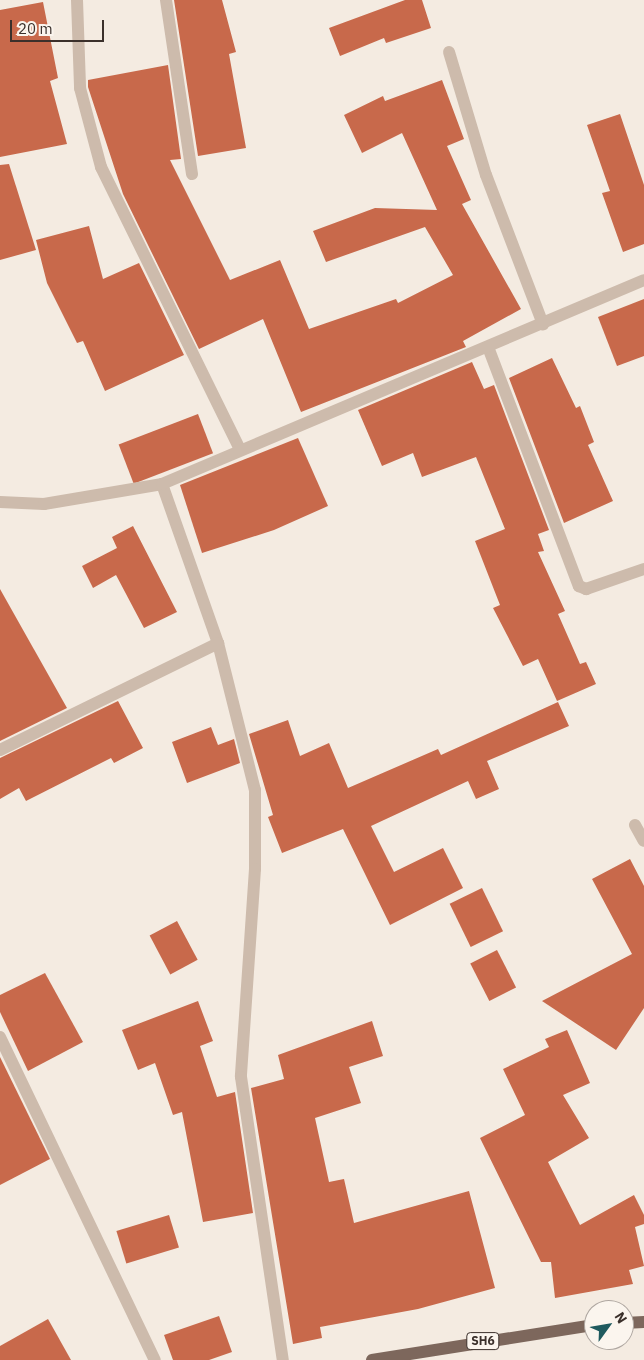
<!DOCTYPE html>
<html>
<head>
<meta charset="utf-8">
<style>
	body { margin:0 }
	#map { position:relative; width:644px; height:1360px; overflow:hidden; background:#f4ebe1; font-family:"IBM Plex Sans",sans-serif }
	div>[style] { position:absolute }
	.building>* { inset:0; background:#c8694b; transform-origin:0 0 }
	.street>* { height:12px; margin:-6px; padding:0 6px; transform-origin:6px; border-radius:6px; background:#cdbbac }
	.primary>* { height:12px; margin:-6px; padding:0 6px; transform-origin:6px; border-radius:6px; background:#7d675c }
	span { translate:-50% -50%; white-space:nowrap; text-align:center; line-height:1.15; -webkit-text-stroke:4px #fbf5ee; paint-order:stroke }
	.shield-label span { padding:1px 4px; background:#fbf5ee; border:1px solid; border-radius:4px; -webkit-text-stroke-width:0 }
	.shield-label { font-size:12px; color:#3b302b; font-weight:700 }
	.north { position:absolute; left:584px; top:1300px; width:50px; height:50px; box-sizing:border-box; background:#fbf5ee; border:1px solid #aea6a0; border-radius:50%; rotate:58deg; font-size:14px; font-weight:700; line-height:20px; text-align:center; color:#3b302b }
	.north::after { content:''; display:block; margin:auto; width:18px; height:22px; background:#1f5a5e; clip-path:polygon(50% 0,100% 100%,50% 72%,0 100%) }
	.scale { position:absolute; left:10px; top:20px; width:94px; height:22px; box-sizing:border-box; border:2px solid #3b302b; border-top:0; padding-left:6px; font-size:15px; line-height:18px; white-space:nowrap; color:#3b302b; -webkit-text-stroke:4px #fbf5ee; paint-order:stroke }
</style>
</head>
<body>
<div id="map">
	<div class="building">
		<i style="clip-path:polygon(174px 0,222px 0,236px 52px,229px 54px,246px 148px,198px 156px)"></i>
		<i style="clip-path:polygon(405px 0,422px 0,431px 28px,386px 43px,384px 38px,340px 56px,329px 28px)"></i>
		<i style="clip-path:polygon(43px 2px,58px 78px,50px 81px,67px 144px,0 157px,0 10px)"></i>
		<i style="clip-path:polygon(168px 65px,181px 159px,170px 160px,230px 280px,280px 260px,309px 329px,396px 299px,398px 303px,453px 275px,425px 227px,326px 262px,313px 231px,375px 208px,437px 210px,402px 133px,362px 153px,344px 115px,383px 96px,385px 101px,442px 80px,464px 139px,447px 146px,471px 200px,462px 204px,521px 309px,463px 341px,466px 347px,301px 412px,263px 319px,199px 349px,123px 194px,88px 87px,88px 80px)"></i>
		<i style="clip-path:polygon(620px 114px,644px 185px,644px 244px,623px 252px,602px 193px,610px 191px,587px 125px)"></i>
		<i style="clip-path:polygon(9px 164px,36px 250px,0 260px,0 165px)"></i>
		<i style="clip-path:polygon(89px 226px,103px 279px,139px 263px,184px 355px,105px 391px,83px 341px,77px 343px,47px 283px,36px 240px)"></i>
		<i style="clip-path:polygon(644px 299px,644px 356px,617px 366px,598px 317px)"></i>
		<i style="clip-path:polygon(552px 358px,576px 408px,580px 406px,594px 442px,588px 445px,613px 501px,564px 523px,509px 378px)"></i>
		<i style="clip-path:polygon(472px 362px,484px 389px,494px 385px,549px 530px,538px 534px,544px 551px,538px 552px,565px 611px,558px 614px,580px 664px,586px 662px,596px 684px,557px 701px,538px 659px,523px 666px,493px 608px,500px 605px,475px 541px,505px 529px,476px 457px,422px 477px,413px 453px,382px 466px,358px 410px)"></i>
		<i style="left:198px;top:414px;width:42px;height:85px;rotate:69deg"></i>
		<i style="clip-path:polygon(298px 438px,328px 506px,274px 530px,202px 553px,180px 485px)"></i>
		<i style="clip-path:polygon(133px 526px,177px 612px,144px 628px,116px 575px,93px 588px,82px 566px,117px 548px,112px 537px)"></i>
		<i style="clip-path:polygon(0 589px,67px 708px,0 741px)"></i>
		<i style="clip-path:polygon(118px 701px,143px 748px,114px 763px,111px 758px,26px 801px,19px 788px,0 799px,0 758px)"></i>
		<i style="clip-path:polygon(558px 702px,569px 726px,487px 761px,499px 789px,476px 799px,468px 781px,371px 826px,394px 872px,443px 848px,463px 888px,390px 925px,343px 829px,282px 853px,268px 817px,273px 815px,249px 734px,288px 720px,300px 756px,329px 743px,348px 788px,438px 749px,441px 755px)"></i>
		<i style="clip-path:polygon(211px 727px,218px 745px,234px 739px,240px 763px,187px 783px,172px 742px)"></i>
		<i style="clip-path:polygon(630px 859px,644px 886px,644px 1008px,616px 1050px,542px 1001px,632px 954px,592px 879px)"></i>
		<i style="left:482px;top:888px;width:48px;height:36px;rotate:64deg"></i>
		<i style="left:177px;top:921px;width:44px;height:31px;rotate:62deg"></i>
		<i style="left:497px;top:950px;width:42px;height:30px;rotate:63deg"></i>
		<i style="clip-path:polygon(45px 973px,83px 1042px,28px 1071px,0 1012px,0 995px)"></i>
		<i style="clip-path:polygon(198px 1001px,213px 1041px,200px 1046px,217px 1097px,235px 1092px,253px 1213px,203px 1222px,182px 1112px,173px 1115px,155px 1063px,138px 1070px,122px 1030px)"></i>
		<i style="clip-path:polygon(372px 1021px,383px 1056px,349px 1067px,361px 1103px,315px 1118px,329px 1182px,344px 1179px,354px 1223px,469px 1191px,495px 1288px,418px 1309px,320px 1327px,322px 1338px,293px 1344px,251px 1088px,284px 1079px,278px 1055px)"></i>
		<i style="clip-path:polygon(567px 1030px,590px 1083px,563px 1095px,589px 1138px,548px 1162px,580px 1225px,634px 1195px,644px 1215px,644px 1224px,635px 1227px,644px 1266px,629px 1270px,633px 1284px,555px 1298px,551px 1262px,541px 1262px,480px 1138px,525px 1115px,503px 1069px,549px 1047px,545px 1039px)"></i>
		<i style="clip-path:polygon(0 1057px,50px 1159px,0 1185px)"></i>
		<i style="left:169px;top:1215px;width:34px;height:55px;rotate:73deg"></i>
		<i style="clip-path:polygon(219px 1316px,232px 1352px,209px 1360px,173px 1360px,164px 1335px)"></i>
		<i style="clip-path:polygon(48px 1319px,71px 1360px,0 1360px,0 1346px)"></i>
	</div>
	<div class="street">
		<i style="left:77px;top:0;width:88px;rotate:88deg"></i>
		<i style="left:80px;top:88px;width:82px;rotate:75.1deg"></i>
		<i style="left:101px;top:167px;width:315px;rotate:63.8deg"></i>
		<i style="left:166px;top:0;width:176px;rotate:81.5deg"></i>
		<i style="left:449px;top:52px;width:128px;rotate:73.3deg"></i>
		<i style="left:486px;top:175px;width:160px;rotate:69.1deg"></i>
		<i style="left:488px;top:347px;width:256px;rotate:69.2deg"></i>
		<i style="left:579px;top:586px;width:8px;rotate:23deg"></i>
		<i style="left:586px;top:589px;width:61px;rotate:-19deg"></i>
		<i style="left:162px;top:484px;width:169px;rotate:70.6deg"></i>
		<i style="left:218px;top:643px;width:152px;rotate:75.9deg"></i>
		<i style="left:255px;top:790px;width:79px;rotate:90deg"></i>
		<i style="left:255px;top:869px;width:208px;rotate:93.9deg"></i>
		<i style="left:241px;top:1077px;width:286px;rotate:81.6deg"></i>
		<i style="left:0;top:502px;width:44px;rotate:2.6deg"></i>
		<i style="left:44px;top:504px;width:120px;rotate:-9.6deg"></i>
		<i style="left:162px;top:484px;width:523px;rotate:-22.94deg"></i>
		<i style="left:0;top:750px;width:243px;rotate:-26.1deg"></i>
		<i style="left:635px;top:825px;width:18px;rotate:61deg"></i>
		<i style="left:0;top:1037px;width:358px;rotate:64.4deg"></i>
	</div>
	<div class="primary">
		<i style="left:624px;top:1323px;width:20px;rotate:-3deg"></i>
		<i style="left:372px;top:1360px;width:225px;rotate:-9deg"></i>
	</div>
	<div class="shield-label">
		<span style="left:483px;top:1341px">SH6</span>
	</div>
	<div class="north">N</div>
	<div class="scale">20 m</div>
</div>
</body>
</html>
